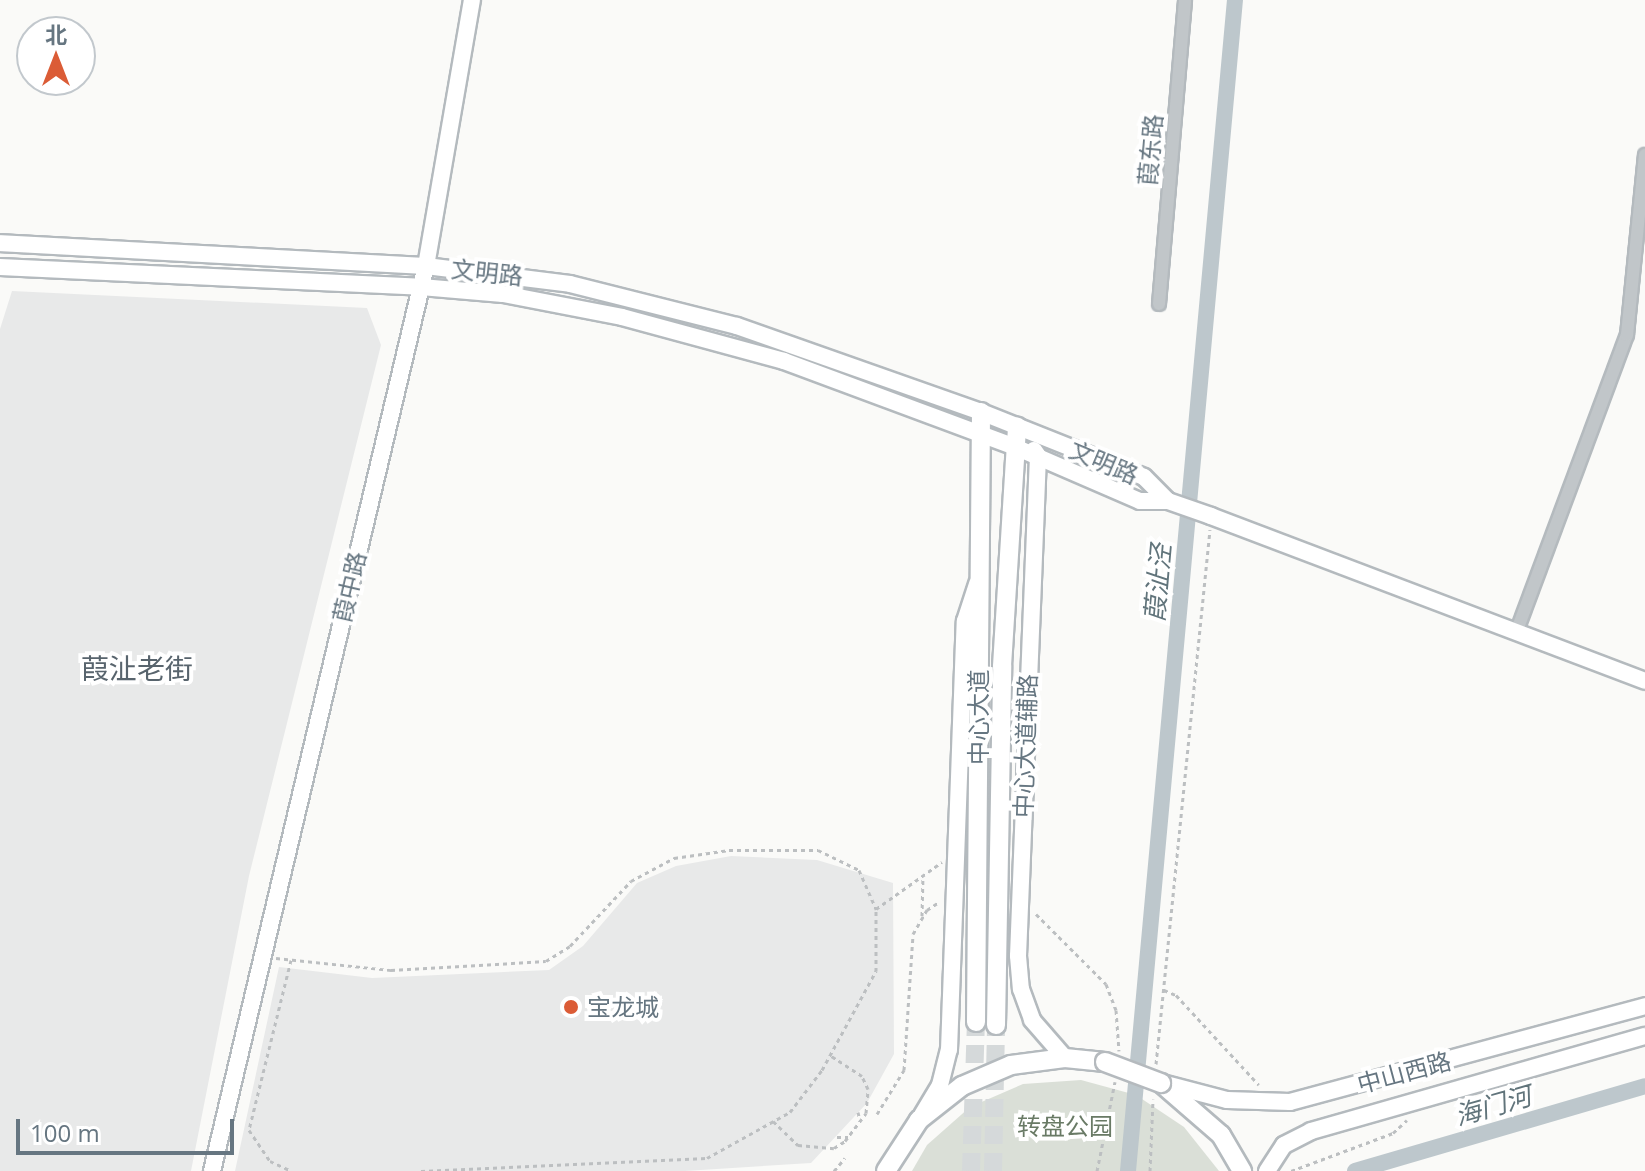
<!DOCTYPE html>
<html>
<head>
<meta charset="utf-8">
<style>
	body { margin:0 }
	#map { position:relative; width:1645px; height:1171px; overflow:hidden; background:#fafaf8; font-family:"Open Sans","Noto Sans SC",sans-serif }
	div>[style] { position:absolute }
	.built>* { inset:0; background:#e8e9e9 }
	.green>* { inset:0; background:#dadfd7 }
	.canal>* { height:16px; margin:-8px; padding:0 8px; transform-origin:8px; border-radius:8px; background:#bdc7cc }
	.primary-tunnel>* { height:18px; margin-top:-9px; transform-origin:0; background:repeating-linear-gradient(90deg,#d5d9da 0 18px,transparent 0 27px) }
	.path>* { height:3px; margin-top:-1.5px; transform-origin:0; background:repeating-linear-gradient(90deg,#bcbfc1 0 4px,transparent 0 8px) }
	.roads { filter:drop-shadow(2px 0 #b4babe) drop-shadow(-2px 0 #b4babe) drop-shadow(0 2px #b4babe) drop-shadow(0 -2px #b4babe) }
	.street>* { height:12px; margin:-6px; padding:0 6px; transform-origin:6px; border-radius:6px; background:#c1c6c9 }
	.secondary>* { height:16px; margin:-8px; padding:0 8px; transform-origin:8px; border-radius:8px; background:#fff }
	.primary>* { height:18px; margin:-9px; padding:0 9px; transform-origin:9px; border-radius:9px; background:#fff }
	.bridges { filter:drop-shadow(2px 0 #b5babe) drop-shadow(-2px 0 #b5babe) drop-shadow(0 2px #b5babe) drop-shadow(0 -2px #b5babe) }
	.primary-bridge>* { height:18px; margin:-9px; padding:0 9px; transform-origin:9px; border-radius:9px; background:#fff }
	.dots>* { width:22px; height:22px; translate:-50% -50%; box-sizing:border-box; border:4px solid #fff; border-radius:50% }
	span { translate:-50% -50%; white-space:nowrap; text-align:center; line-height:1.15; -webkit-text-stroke:8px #fff; paint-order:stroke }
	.street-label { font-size:24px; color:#667681 }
	.poi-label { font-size:24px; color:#667681 }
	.left { translate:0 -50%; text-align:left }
	.park-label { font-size:24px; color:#697a65 }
	.water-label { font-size:26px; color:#61747b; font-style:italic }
	.quarter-label { font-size:28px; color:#58646d }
	.north { position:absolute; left:16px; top:16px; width:80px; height:80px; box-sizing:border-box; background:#fff; border:2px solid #c2c8cd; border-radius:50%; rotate:0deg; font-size:22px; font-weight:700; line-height:32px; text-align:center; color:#667681 }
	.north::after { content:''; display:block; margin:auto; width:28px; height:36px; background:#db5c36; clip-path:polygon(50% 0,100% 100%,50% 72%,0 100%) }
	.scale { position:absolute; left:16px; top:1119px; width:218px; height:36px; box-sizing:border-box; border:4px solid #667681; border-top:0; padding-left:10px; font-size:24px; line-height:28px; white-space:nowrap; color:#667681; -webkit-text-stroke:6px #fff; paint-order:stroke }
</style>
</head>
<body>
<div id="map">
	<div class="built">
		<i style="clip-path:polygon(12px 291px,367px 308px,381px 345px,249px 876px,191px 1171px,0 1171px,0 329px)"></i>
		<i style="clip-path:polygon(731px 856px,817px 860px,893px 883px,894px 1054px,867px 1103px,811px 1163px,685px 1171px,235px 1171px,279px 967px,372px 978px,549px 970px,583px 946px,637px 883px,676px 866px)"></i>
	</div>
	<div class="green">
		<i style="clip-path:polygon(1081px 1080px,1136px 1095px,1184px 1127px,1219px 1171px,912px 1171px,927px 1145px,970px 1107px,1023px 1084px)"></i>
	</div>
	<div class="canal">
		<i style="left:1128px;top:1171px;width:1176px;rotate:-84.78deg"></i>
		<i style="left:1355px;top:1171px;width:302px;rotate:-16.3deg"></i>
	</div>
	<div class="primary-tunnel">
		<i style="left:971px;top:1171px;width:149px;rotate:-88.1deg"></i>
		<i style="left:993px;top:1171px;width:146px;rotate:-88.8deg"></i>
	</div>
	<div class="path">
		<i style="left:1036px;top:914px;width:99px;rotate:45deg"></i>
		<i style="left:1106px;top:984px;width:28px;rotate:69deg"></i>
		<i style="left:1116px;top:1010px;width:41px;rotate:85.8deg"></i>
		<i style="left:922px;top:916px;width:40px;rotate:-88.6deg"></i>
		<i style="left:276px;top:958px;width:116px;rotate:6deg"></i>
		<i style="left:391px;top:970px;width:155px;rotate:-3.3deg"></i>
		<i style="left:546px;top:961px;width:28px;rotate:-32deg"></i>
		<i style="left:570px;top:946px;width:89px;rotate:-46.8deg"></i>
		<i style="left:631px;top:881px;width:49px;rotate:-28.1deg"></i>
		<i style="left:674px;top:858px;width:56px;rotate:-8.3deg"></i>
		<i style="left:729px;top:850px;width:89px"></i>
		<i style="left:818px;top:850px;width:46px;rotate:26deg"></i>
		<i style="left:859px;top:870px;width:43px;rotate:66.4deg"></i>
		<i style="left:876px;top:909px;width:81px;rotate:-35.5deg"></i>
		<i style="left:291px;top:960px;width:175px;rotate:103.9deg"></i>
		<i style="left:249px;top:1130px;width:37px;rotate:56deg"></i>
		<i style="left:270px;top:1161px;width:23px;rotate:25deg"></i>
		<i style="left:1164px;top:990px;width:13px;rotate:23deg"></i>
		<i style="left:1176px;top:995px;width:122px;rotate:47.3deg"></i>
		<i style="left:1156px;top:1064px;width:537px;rotate:-84.23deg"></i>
		<i style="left:858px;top:1112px;width:9px;rotate:77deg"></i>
		<i style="left:877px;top:1114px;width:52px;rotate:-58.5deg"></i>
		<i style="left:904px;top:1070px;width:136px;rotate:-86.2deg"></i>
		<i style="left:913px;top:934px;width:28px;rotate:-60deg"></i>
		<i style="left:927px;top:910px;width:14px;rotate:-34deg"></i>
		<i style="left:773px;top:1121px;width:35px;rotate:44deg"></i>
		<i style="left:798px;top:1145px;width:36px;rotate:5deg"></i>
		<i style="left:834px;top:1148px;width:13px;rotate:-32deg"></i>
		<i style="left:845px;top:1141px;width:35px;rotate:-53deg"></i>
		<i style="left:866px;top:1113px;width:24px;rotate:-85deg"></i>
		<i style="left:868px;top:1089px;width:14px;rotate:-115deg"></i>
		<i style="left:862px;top:1076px;width:37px;rotate:-147deg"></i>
		<i style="left:837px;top:1137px;width:11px"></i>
		<i style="left:421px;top:1171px;width:286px;rotate:-2.6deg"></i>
		<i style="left:707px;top:1158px;width:95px;rotate:-29deg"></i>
		<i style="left:790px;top:1112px;width:53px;rotate:-52.7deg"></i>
		<i style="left:822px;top:1070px;width:113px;rotate:-61.4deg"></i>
		<i style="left:876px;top:971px;width:62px;rotate:-90deg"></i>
		<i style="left:834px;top:1171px;width:17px;rotate:-50deg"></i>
		<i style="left:1097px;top:1171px;width:91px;rotate:-78.6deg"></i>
		<i style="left:1150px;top:1171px;width:72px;rotate:-87.6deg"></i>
		<i style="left:1291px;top:1171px;width:109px;rotate:-20.4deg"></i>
		<i style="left:1393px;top:1133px;width:19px;rotate:-43deg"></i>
	</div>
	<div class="roads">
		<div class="street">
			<i style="left:1159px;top:304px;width:305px;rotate:-85.1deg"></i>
			<i style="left:1516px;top:633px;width:318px;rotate:-69.6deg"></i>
			<i style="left:1627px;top:335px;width:181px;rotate:-84.3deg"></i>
		</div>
		<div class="secondary">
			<i style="left:0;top:243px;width:427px;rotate:3.1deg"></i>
			<i style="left:426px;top:266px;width:145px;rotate:7.1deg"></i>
			<i style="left:570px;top:284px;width:172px;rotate:14.1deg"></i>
			<i style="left:737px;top:326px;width:259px;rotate:19.4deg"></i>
			<i style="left:981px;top:412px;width:175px;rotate:21.7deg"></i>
			<i style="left:1144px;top:477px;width:34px;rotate:45deg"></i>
			<i style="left:0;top:267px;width:421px;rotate:2.7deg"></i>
			<i style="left:421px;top:287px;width:82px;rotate:4.9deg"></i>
			<i style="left:503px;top:294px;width:121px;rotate:10.9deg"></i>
			<i style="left:622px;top:317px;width:168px;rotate:15.2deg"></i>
			<i style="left:784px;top:361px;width:246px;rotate:20.4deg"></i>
			<i style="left:1015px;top:447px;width:136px;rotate:23.4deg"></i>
			<i style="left:1140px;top:501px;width:28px"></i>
			<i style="left:1168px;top:501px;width:46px;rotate:19.2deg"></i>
			<i style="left:1211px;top:516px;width:464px;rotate:20.8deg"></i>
			<i style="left:1034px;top:450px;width:7px;rotate:56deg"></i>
			<i style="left:1038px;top:456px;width:500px;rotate:92.29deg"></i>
			<i style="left:1018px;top:956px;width:33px;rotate:85deg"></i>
			<i style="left:1021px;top:989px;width:33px;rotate:70deg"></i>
			<i style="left:1032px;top:1020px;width:50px;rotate:49deg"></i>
			<i style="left:1162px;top:1083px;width:67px;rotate:14.7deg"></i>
			<i style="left:1227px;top:1100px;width:63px;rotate:1.8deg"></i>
			<i style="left:1290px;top:1102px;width:368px;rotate:-15.1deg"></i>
			<i style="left:922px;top:1115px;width:35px;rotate:-59deg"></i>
			<i style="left:940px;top:1085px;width:36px;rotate:-76deg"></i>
			<i style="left:949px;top:1050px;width:429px;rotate:-87.9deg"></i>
			<i style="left:965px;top:621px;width:40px;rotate:-72deg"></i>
			<i style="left:212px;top:1171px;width:930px;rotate:-76.7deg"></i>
			<i style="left:426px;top:266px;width:270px;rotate:-80.2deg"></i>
			<i style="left:1267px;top:1171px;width:31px;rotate:-57deg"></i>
			<i style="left:1284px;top:1145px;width:30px;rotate:-27deg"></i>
			<i style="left:1311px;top:1131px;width:347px;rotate:-15.9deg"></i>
		</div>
		<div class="primary">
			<i style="left:976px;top:1022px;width:610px;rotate:-89.53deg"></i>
			<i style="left:996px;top:1025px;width:359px;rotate:-89deg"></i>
			<i style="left:1002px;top:666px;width:240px;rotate:-86.4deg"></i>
			<i style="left:1161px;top:1083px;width:79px;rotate:40.9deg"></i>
			<i style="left:1221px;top:1135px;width:42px;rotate:59.7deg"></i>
			<i style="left:886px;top:1171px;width:61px;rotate:-57.1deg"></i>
			<i style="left:919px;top:1120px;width:55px;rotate:-38.3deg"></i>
			<i style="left:962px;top:1086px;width:53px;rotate:-23.2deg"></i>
			<i style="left:1011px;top:1065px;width:54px;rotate:-7.4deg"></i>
			<i style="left:1065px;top:1058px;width:40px;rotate:5.7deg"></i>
		</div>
	</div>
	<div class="bridges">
		<div class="primary-bridge">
			<i style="left:1105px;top:1062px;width:60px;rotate:20.6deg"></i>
		</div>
	</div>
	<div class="dots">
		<i style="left:571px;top:1007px;background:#db5c36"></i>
	</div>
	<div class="street-label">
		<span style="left:1150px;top:150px;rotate:-85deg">葭东路</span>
		<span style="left:487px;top:272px;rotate:6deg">文明路</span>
		<span style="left:1104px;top:462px;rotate:23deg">文明路</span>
		<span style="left:349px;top:587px;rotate:-77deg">葭中路</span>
		<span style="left:978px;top:717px;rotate:-90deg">中心大道</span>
		<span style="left:1025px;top:746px;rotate:-88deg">中心大道辅路</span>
		<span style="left:1404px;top:1072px;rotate:-15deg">中山西路</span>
	</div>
	<div class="poi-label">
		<span class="left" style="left:587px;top:1007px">宝龙城</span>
	</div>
	<div class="park-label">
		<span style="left:1065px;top:1126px">转盘公园</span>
	</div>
	<div class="water-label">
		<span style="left:1158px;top:583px;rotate:-85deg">葭沚泾</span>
		<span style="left:1493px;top:1106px;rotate:-16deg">海门河</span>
	</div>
	<div class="quarter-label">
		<span style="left:137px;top:668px">葭沚老街</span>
	</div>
	<div class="north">北</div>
	<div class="scale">100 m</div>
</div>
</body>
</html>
